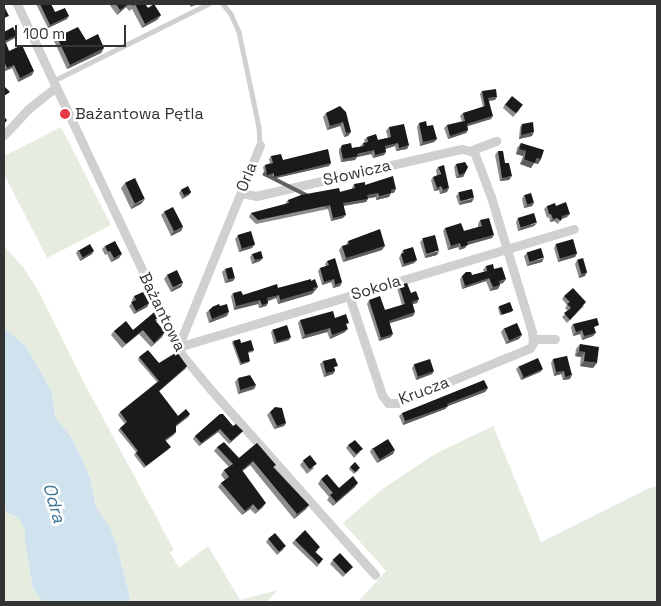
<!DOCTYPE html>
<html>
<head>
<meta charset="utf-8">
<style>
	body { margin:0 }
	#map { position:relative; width:661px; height:606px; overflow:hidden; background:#fff; font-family:"Space Grotesk",sans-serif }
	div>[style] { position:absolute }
	.green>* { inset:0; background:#e6ecdf }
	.water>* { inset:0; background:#cfe2ee }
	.lane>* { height:4.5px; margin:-2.25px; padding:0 2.25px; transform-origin:2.25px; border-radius:2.25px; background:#d0d0d0 }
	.street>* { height:9px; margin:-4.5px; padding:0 4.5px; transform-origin:4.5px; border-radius:4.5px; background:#d0d0d0 }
	.wall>* { inset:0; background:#8c8c8c }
	.shaded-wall>* { inset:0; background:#5f5f5f; transform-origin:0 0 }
	.building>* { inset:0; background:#1a1a1a; transform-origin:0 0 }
	.dots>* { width:14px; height:14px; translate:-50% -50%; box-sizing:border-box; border:2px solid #fff; border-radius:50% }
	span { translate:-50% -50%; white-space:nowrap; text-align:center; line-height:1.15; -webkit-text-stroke:5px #fff; paint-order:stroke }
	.poi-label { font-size:16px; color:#333 }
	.left { translate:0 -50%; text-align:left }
	.street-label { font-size:16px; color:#333 }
	.water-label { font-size:18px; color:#3f7597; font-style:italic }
	.frame { position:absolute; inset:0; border:5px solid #333; pointer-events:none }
	.scale { position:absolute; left:15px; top:25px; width:111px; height:22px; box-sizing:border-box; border:2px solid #333; border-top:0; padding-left:6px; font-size:15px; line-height:18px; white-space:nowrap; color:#333; -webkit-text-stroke:4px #fff; paint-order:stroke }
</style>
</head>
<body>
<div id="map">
	<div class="green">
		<i style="clip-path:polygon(61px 127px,111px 225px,47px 258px,4px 174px,4px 156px)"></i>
		<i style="clip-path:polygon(4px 246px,23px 267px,39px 292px,81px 377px,174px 550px,170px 552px,179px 568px,208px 546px,240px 600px,278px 590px,266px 602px,131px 602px,117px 546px,96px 507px,90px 478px,82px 459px,71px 437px,55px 417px,52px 392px,26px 346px,4px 328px)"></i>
		<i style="clip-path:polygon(493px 426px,541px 542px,647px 489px,657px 486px,657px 602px,358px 602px,386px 571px,343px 523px,381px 490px,435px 454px)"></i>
		<i style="clip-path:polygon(4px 505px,7px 513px,19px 518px,25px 530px,25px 543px,33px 589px,43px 602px,4px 602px)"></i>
	</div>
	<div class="water">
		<i style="clip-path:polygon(4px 315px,4px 328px,26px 346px,52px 392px,55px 417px,71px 437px,82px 459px,90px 478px,96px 507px,110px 528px,117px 546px,131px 602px,43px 602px,33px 589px,25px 543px,25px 530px,19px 518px,7px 513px,4px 505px)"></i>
	</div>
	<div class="lane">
		<i style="left:223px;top:4px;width:13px;rotate:51deg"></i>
		<i style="left:231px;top:14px;width:20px;rotate:66deg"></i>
		<i style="left:239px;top:32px;width:97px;rotate:78.1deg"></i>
		<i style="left:259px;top:127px;width:18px;rotate:87deg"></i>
		<i style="left:53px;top:81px;width:173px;rotate:-26.4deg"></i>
	</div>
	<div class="street">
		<i style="left:17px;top:4px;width:388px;rotate:64.8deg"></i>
		<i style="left:182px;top:355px;width:45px;rotate:50.4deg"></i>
		<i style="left:211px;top:390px;width:247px;rotate:48.4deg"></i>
		<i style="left:4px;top:135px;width:35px;rotate:-47deg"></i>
		<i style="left:28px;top:109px;width:34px;rotate:-38deg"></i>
		<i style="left:472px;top:150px;width:26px;rotate:-21deg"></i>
		<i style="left:241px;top:193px;width:15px;rotate:11deg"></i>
		<i style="left:256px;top:196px;width:211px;rotate:-12.9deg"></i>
		<i style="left:462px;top:149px;width:12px;rotate:14deg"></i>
		<i style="left:474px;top:152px;width:48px;rotate:69.3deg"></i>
		<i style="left:491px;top:197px;width:141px;rotate:73.1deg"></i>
		<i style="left:532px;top:332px;width:11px;rotate:85deg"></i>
		<i style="left:533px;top:343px;width:6px;rotate:121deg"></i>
		<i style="left:530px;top:348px;width:144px;rotate:157.5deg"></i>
		<i style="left:397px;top:403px;width:9px;rotate:180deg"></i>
		<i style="left:388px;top:403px;width:10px;rotate:-127deg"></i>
		<i style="left:382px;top:395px;width:104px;rotate:-108.4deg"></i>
		<i style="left:533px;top:339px;width:22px"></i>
		<i style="left:178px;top:347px;width:413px;rotate:-16.6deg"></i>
		<i style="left:178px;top:347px;width:218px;rotate:-67.9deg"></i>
	</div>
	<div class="wall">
		<i style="clip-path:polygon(36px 4px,51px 4px,55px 12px,67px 19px,48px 28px)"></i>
		<i style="clip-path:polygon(109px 4px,145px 4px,148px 8px,161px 15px,157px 20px,142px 28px,132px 9px,129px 11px,126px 7px,117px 15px)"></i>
		<i style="clip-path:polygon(189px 4px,198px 4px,191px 7px)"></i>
		<i style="clip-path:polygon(4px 32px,17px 35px,15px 38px,6px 43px,9px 51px,32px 75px,18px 82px,12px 68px,5px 71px,4px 69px)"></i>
		<i style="clip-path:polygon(57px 37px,86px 40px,104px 48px,101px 53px,67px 69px,54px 41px)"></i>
		<i style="clip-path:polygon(482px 91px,495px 100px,489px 101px,491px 119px,467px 126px,468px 130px,466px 133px,448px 139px,444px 128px,447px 125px,462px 121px,460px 116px,463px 113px,483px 107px,480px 94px)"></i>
		<i style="clip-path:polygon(505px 104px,520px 109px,513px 117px,503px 108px)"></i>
		<i style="clip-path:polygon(340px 106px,351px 132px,348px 136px,344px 137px,340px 126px,327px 130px,323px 117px,326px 113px)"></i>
		<i style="clip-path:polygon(419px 123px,427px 126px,437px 139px,434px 142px,420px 146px,417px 127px)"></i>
		<i style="clip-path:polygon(522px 124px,532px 136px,519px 139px,520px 127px)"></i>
		<i style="clip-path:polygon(389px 127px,409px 145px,407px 149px,396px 151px,395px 146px,385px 149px,386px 152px,384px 155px,373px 158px,371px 154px,357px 157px,355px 160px,341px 162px,339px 153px,339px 149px,342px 145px,352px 148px,360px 147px,363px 143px,365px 142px,364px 140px,367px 137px,378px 140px,388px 138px,386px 131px)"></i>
		<i style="clip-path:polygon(521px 143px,541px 159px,538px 164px,534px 163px,531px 168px,520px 164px,523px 156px,516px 154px,517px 148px)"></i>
		<i style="clip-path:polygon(498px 151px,505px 163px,509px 180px,500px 181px,495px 155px)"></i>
		<i style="clip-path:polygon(271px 156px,283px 160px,331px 163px,329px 166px,272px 179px,272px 176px,265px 177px,263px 167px,265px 165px,270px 163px,269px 159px)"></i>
		<i style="clip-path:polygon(456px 164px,465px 173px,463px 177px,456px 178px,454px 167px)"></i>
		<i style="clip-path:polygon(438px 167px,447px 192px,440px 194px,439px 190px,434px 191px,431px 180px,433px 177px,437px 175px,436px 170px)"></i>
		<i style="clip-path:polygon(125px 183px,141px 204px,131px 209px,121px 188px)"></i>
		<i style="clip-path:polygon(354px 184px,365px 185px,394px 193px,391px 193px,389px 197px,376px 200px,376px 197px,368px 198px,366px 202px,344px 206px,343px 218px,331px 221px,328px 209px,256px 224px,249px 217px,251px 213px,285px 204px,288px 200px,340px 192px,352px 189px,352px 188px)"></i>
		<i style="clip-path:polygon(181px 190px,191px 192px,189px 195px,182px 199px,179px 193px)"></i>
		<i style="clip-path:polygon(459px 193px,472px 202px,459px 205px,456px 196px)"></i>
		<i style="clip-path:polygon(524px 195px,534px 203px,532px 206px,524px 208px,522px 199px)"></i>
		<i style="clip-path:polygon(547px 206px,556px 206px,567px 217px,561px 219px,558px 224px,554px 221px,550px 222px,549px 217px,547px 218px,544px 209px)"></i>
		<i style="clip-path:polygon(164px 212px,183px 227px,181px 231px,171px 236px,161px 215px)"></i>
		<i style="clip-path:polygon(518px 218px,534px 226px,518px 231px,516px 222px)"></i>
		<i style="clip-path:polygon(480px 220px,492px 238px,467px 245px,465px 248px,459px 250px,458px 247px,448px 250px,443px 231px,445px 228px,464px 231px,478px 227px,478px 224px)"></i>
		<i style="clip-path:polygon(238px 235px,252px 248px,239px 252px,235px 239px)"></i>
		<i style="clip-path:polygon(423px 239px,437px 255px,425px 258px,420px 242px)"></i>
		<i style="clip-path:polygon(348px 241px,382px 250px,343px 262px,339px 250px,342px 246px,346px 245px)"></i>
		<i style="clip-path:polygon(556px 244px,577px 253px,575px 257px,558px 262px,554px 248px)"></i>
		<i style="clip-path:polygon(105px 246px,119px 258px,111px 262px,107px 254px,105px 255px,102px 249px)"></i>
		<i style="clip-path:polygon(78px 250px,92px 254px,80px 261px,76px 253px)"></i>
		<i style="clip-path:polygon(403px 250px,417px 260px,414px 263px,402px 267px,399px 258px)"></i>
		<i style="clip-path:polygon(527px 253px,542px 262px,527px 266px,524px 256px)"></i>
		<i style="clip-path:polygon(252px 254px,263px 258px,260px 261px,252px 264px,250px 257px)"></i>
		<i style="clip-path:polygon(577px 260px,585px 276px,579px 278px,575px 264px)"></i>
		<i style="clip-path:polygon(327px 261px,342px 282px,340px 286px,333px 288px,331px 282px,322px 285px,318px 271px,320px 268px,326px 266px,325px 264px)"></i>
		<i style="clip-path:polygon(486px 266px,494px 269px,506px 279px,503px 283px,499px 284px,500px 285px,498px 289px,490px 291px,486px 281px,462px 289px,460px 279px,462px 276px,472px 275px,484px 272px,483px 270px)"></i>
		<i style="clip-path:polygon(225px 269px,235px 278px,233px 281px,225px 283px,222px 272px)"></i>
		<i style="clip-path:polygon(167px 275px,181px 287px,171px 292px,164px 279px)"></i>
		<i style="clip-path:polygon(311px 281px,318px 287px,312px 294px,278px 304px,276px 298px,268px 301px,268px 303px,266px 306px,259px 308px,258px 304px,234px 310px,231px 296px,233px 293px,243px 295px)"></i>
		<i style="clip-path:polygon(399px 285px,419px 299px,417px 303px,412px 304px,415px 312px,413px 316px,390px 323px,391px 337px,379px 341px,367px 304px,369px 300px,385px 310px,402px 305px,397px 288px)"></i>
		<i style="clip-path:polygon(134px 296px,149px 303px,147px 307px,134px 314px,129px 306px,133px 302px,132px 300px)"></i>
		<i style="clip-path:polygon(564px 296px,584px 306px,567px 323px,562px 317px,568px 311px,565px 308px,567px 305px,562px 299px)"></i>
		<i style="clip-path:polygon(220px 306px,227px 316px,209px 323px,206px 313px,212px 307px)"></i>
		<i style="clip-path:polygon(499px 306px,513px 310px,511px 312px,500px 315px,498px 308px)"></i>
		<i style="clip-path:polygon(335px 318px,347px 326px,345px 332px,330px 339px,327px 332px,302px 339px,298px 323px,300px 320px)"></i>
		<i style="clip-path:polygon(158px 319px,156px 322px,162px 337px,151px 347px,139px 334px,122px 348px,111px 335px,114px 331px,133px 330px)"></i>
		<i style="clip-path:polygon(573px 324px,596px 329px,595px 329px,593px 336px,582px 340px,580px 334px,573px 336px,571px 327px)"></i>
		<i style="clip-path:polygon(504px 328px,519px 339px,506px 344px,501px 332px)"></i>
		<i style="clip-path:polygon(273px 329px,289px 340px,274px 344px,271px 332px)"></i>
		<i style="clip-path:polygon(233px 341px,241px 343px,254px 350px,253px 352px,248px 353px,249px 362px,240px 365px,232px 343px)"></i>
		<i style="clip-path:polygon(580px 344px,593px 368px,580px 366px,581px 357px,575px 356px,576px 349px)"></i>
		<i style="clip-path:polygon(567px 356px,570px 379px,563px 380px,561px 374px,554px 376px,551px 363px,553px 359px)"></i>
		<i style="clip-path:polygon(139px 357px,159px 363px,187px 366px,185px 369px,159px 391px,178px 416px,190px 414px,188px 417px,176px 426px,176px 432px,174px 435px,166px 441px,169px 449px,144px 468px,134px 455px,136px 452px,118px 430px,125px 424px,118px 415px,120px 412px,157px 382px,138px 360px)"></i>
		<i style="clip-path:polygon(323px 361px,335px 369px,333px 374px,324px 377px,320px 364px)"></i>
		<i style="clip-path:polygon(414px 365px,432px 374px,416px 380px,412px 368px)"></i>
		<i style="clip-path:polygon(519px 366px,543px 369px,540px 372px,521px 380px,516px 369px)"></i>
		<i style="clip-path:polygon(238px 378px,256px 385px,254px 389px,238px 394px,235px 382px)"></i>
		<i style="clip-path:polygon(488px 388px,485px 392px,448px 406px,445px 409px,403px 425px,399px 416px,402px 413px)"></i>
		<i style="clip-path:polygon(270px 412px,286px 423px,284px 426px,274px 429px,267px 415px)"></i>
		<i style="clip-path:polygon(220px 414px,233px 426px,243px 431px,240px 434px,229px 444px,218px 432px,199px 446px,193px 439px,195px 436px)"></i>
		<i style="clip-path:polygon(257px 443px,274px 467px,309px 505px,306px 509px,294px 519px,250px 465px,242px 471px,263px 507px,255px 514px,250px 509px,242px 515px,218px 487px,221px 483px,225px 480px,221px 475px,224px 470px,229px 467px,214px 451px,217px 447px,239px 458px)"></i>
		<i style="clip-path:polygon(348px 445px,360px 452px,354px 458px,346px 448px)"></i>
		<i style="clip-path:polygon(372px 448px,393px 454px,377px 463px,370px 452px)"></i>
		<i style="clip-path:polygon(303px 461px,314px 468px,307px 474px,300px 465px)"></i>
		<i style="clip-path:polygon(350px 467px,359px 470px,354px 474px,349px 469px)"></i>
		<i style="clip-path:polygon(321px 479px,339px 488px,355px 487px,333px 506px,327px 500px,329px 497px,318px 484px)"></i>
		<i style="clip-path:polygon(268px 539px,284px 549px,277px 555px,266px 542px)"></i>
		<i style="clip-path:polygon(295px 540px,318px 550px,316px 552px,323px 559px,317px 567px,292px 543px)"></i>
		<i style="clip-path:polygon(333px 560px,353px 567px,343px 577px,330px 564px)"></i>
	</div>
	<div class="shaded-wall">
		<i style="clip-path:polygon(128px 4px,129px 4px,126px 7px,117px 15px,120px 10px)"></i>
		<i style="clip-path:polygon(161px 15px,157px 20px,142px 28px,145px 24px)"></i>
		<i style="clip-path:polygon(69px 16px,67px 19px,48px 28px,50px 25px)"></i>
		<i style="clip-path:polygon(17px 35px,15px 38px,4px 43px,5px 41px)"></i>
		<i style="clip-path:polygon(104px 48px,101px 53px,67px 69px,70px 65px)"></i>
		<i style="clip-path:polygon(14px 65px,12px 68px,5px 71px,7px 68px)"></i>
		<i style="clip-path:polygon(34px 71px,32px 75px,18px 82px,20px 78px)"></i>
		<i style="clip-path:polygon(497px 97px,495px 100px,486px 101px,488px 98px)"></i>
		<i style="clip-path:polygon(493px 116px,491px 119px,465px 127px,467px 124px)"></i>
		<i style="clip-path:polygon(343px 122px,340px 126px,327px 130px,330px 126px)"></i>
		<i style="clip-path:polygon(468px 130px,466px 133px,448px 139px,450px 136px)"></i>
		<i style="clip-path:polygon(351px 132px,348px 136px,344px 137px,346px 133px)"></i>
		<i style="clip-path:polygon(534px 132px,532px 136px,519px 139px,521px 135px)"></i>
		<i style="clip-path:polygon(437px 139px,434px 142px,420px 146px,423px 142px)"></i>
		<i style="clip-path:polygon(398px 143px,395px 146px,382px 150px,385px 146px)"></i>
		<i style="clip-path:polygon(409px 145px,407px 149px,396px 151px,399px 148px)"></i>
		<i style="clip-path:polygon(519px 149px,526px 151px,523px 156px,516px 154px)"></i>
		<i style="clip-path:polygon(374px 150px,371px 154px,357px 157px,355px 160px,341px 162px,343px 159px)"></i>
		<i style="clip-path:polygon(386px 152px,384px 155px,373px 158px,375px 155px)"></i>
		<i style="clip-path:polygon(536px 158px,541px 159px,538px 164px,534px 163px,531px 168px,520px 164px,524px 159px)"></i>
		<i style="clip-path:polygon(331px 163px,329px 166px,272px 179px,274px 177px)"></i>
		<i style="clip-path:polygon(274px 173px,272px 176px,265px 177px,267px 175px)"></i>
		<i style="clip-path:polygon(465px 173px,463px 177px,456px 178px,459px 175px)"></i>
		<i style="clip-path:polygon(512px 176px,509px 180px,500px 181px,502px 178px)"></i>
		<i style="clip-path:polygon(441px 186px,439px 190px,434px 191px,437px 188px)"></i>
		<i style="clip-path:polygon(449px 188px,447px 192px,440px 194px,443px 190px)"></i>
		<i style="clip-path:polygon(396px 189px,394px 193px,391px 193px,389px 197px,376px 200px,379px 196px,391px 190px)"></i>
		<i style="clip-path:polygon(191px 192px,189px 195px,182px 199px,184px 196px)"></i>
		<i style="clip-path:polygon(378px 193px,376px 197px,365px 199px,367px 195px)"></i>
		<i style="clip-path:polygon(474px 198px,472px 202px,459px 205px,462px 202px)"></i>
		<i style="clip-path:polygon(145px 199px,141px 204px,131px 209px,135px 204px)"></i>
		<i style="clip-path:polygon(368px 199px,366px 202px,340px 206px,343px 203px)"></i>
		<i style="clip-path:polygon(534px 203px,532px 206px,524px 208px,527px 205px)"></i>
		<i style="left:330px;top:205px;width:4px;height:74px;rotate:117deg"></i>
		<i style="clip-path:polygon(570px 214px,567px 217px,559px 220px,562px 216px)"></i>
		<i style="clip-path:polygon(346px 215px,343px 218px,331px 221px,333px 218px)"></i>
		<i style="clip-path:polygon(557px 218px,554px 221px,550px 222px,553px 219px)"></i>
		<i style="clip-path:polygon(537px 223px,534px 226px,518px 231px,521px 228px)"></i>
		<i style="clip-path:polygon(183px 227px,181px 231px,171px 236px,173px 232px)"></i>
		<i style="clip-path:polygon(494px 235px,492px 238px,467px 245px,465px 248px,459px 250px,461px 247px,467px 242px)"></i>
		<i style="clip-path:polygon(460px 243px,458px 247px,448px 250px,451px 246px)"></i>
		<i style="clip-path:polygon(255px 244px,252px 248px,239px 252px,242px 248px)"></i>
		<i style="clip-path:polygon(385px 246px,382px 250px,343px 262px,346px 258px)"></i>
		<i style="clip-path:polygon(94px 251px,92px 254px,80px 261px,82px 258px)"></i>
		<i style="clip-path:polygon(439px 251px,437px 255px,425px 258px,427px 255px)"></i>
		<i style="clip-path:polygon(577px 253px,575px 257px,558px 262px,561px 258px)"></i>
		<i style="clip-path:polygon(122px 254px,119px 258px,111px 262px,114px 258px)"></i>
		<i style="clip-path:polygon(263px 258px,260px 261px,252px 264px,255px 260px)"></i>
		<i style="clip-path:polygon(544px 258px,542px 262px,527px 266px,530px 263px)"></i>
		<i style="clip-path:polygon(417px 260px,414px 263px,402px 267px,404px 264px)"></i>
		<i style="clip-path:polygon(587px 272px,585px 276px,579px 278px,581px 274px)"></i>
		<i style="clip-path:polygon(235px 278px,233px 281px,225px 283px,228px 280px)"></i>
		<i style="clip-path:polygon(489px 278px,486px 281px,462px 289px,465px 286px)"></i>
		<i style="clip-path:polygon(334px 279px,331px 282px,322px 285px,324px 282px)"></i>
		<i style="clip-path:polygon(506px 279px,503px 283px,496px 285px,499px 281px)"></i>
		<i style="clip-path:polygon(342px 282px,340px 286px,333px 288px,335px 285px)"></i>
		<i style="clip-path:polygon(183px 283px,181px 287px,171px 292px,174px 288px)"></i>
		<i style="clip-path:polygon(500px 285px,498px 289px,490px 291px,493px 287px)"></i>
		<i style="clip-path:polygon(318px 287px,312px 294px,278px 304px,280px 300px)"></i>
		<i style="clip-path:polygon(279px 295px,276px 298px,265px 302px,267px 298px)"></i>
		<i style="clip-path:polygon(419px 299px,417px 303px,410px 305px,412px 302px)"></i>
		<i style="clip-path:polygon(260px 300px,258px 304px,234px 310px,236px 306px)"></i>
		<i style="clip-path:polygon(149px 303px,147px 307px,134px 314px,136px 311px)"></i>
		<i style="clip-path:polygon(268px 303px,266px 306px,259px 308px,262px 305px)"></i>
		<i style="clip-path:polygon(513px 310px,511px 312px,500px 315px,501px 314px)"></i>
		<i style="clip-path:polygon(229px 312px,227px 316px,209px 323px,212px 319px)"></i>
		<i style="clip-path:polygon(415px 312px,413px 316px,387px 324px,389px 321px)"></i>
		<i style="clip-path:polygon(330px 328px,327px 332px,302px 339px,305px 335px)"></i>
		<i style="clip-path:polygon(348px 329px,345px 332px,330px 339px,332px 335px)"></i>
		<i style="clip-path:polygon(582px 330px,580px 334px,573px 336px,576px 332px)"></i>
		<i style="clip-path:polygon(165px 332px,162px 337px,151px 347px,154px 343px)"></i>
		<i style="clip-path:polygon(596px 333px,593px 336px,582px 340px,584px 336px)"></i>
		<i style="clip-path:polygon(393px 334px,391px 337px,379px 341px,381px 338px)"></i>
		<i style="clip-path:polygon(522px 335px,519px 339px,506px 344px,508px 341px)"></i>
		<i style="clip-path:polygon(291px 337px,289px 340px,274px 344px,277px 341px)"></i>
		<i style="clip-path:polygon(579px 351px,585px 352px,581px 357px,575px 356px)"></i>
		<i style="clip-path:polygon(250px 361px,249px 362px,240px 365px,241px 363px)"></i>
		<i style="clip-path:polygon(584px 361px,597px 363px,593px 368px,580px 366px)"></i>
		<i style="clip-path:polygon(187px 366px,185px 369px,157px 393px,159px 391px)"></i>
		<i style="clip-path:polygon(543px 369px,540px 372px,521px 380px,523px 376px)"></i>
		<i style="clip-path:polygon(335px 371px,333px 374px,324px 377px,326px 373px)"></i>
		<i style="clip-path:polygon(434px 371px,432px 374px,416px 380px,418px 376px)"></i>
		<i style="clip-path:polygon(564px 371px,561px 374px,554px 376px,556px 372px)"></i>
		<i style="clip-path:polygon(572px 375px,570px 379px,563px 380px,565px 377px)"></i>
		<i style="clip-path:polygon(256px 385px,254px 389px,238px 394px,240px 390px)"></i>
		<i style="clip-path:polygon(488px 388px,485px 392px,448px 406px,445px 409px,403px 425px,405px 421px,447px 404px)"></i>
		<i style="clip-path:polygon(190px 414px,188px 417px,174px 428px,176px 425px)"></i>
		<i style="clip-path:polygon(286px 423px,284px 426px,274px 429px,277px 426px)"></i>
		<i style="clip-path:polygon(220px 429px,218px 432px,199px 446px,201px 443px)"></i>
		<i style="clip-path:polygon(243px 431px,240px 434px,229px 444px,231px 441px)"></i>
		<i style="clip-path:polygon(395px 450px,393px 454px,377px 463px,379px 460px)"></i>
		<i style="clip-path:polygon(253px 461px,250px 465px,239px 474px,242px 470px)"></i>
		<i style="clip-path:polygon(358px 483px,355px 487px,333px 506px,336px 502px)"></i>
		<i style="clip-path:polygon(266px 503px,263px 507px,255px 514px,258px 510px)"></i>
		<i style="clip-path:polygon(253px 504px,250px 509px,242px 515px,245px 511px)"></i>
		<i style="clip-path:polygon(309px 505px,306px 509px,294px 519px,297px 514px)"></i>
	</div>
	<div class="building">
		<i style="clip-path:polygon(40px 4px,51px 4px,55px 12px,65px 8px,69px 16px,50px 25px)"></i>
		<i style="clip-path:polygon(116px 4px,128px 4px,120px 10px)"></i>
		<i style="clip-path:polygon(131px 4px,145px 4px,148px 8px,154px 4px,161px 15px,145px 24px,135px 4px,133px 6px)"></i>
		<i style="clip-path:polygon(4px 6px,9px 16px,4px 18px)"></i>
		<i style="clip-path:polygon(13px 27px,17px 35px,5px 41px,9px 51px,22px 45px,34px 71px,20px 78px,14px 65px,7px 68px,4px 61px,4px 32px)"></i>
		<i style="clip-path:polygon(78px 27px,86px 40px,98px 34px,104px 48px,70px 65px,57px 37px)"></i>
		<i style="clip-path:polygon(4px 86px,10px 92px,4px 96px)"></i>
		<i style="clip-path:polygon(496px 89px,497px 97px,488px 98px,493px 116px,467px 124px,468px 130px,450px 136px,447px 125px,465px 121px,463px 113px,485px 106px,482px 91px)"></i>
		<i style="left:512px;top:96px;width:14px;height:11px;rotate:39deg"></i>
		<i style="clip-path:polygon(340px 106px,346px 112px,351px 132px,346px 133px,343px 122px,330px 126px,326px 113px)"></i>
		<i style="clip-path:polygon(4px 117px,7px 120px,4px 124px)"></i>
		<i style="clip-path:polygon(426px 121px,427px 126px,433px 125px,437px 139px,423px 142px,419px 123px)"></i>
		<i style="clip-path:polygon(533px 122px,534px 132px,521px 135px,522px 124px)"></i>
		<i style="clip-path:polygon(404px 124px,409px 145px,399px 148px,398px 143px,385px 146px,386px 152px,375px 155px,374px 150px,357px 154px,358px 156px,343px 159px,341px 150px,342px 145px,351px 143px,352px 148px,364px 146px,363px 143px,368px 142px,367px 137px,376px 134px,378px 140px,391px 137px,389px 127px)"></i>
		<i style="clip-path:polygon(521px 143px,544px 150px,541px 159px,536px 158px,535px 163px,524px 159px,526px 151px,519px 149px)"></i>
		<i style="clip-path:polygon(328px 149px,331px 163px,274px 177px,274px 173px,267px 175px,265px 165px,273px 163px,271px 156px,281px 154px,283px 160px)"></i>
		<i style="clip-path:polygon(498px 151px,503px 151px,505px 163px,509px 163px,512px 176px,502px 178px)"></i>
		<i style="clip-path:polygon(465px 162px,468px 167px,465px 173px,459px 175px,456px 164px)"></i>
		<i style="clip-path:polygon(444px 165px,449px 188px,443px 190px,441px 186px,437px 188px,433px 177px,441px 174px,438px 167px)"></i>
		<i style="clip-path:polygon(393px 176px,396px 189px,391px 190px,391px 193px,379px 196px,378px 193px,367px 195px,368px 199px,343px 203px,346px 215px,333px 218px,330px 205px,258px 220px,251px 213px,289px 203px,288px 200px,301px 195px,339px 188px,340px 192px,355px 188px,354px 184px,365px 182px,365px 185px)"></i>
		<i style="left:135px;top:178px;width:23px;height:11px;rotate:65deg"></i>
		<i style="left:188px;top:186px;width:7px;height:8px;rotate:63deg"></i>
		<i style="left:472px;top:189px;width:9px;height:14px;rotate:77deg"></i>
		<i style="left:531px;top:193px;width:10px;height:7px;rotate:73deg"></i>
		<i style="clip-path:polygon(566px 202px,570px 214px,562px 216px,561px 221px,557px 218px,553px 219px,551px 214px,549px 214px,547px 206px,555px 203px,556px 206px)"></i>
		<i style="left:173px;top:207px;width:22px;height:10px;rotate:63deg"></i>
		<i style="left:534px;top:213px;width:10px;height:17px;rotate:73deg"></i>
		<i style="clip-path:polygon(489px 218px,494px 235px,467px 242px,468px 245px,461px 247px,460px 243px,451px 246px,445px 228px,461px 223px,464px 231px,482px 226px,480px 220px)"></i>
		<i style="clip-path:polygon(380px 229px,385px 246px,346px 258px,342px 246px,349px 244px,348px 241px)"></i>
		<i style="left:251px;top:231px;width:14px;height:14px;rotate:73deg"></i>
		<i style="left:435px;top:235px;width:16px;height:13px;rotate:76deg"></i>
		<i style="left:573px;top:239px;width:15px;height:18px;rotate:74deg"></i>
		<i style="clip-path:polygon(115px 241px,122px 254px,114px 258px,110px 251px,108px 252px,105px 246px)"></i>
		<i style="left:90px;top:244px;width:8px;height:13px;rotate:60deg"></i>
		<i style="clip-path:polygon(413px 247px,417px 260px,404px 264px,401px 254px,404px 253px,403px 250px)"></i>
		<i style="left:541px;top:248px;width:10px;height:15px;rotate:73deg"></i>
		<i style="clip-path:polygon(261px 251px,263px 258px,255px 260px,252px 254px)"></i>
		<i style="clip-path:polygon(335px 258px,342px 282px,335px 285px,334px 279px,324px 282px,320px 268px,329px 265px,327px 261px)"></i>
		<i style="left:583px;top:258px;width:15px;height:6px;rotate:74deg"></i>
		<i style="clip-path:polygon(493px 264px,494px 269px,502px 267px,506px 279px,499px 281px,500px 285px,493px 287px,489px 278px,465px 286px,462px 276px,466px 272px,471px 272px,472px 275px,487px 271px,486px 266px)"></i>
		<i style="left:232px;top:267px;width:11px;height:7px;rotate:75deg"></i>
		<i style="left:177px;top:270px;width:14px;height:11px;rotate:65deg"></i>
		<i style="clip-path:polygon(311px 279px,311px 281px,315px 279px,318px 287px,313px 288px,314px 290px,280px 300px,279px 295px,267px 298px,268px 303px,262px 305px,260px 300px,236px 306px,233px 293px,241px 291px,243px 295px,277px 284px,278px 288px)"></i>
		<i style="clip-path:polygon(407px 283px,411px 293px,416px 291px,419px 299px,412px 302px,415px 312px,389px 321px,393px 334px,381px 338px,369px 300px,380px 296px,385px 310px,405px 304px,399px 285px)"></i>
		<i style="clip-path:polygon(573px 288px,586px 302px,570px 320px,564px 313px,571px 308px,567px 304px,570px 302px,564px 296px)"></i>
		<i style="clip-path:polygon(143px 292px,149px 303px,136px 311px,131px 302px,136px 300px,134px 296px)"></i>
		<i style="left:510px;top:302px;width:9px;height:12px;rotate:69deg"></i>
		<i style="clip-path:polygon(219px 304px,220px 306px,227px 304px,229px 312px,212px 319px,209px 310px,212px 308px,212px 307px)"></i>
		<i style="clip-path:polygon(158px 309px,162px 315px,155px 320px,165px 332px,154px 343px,143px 330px,126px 344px,114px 331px,126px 321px,133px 330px)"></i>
		<i style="clip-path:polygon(333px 311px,335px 318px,346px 314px,349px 323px,346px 324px,348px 329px,332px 335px,330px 328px,305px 335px,300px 320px)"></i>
		<i style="clip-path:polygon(597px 318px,599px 325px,594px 327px,596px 333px,584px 336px,582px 330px,576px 332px,573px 324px)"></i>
		<i style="left:517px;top:323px;width:13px;height:14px;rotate:67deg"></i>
		<i style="left:287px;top:325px;width:13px;height:15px;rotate:72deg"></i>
		<i style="clip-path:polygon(240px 339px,241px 343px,251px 340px,254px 350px,248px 352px,250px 361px,241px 363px,233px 341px)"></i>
		<i style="clip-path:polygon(580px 344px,599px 347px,597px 363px,584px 361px,585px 352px,579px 351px)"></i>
		<i style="clip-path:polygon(148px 350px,159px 363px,177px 352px,187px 366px,159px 391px,178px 416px,186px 409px,190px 414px,176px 425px,176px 432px,165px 440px,171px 447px,146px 466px,136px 453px,138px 451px,120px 428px,127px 422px,120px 412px,159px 381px,139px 357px)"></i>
		<i style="clip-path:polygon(567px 356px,572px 375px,565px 377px,564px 371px,556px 372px,553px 359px)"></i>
		<i style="clip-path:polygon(335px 358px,338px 366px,334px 367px,335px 371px,326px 373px,323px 361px)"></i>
		<i style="left:538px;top:358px;width:12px;height:21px;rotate:66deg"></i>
		<i style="left:430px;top:359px;width:13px;height:17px;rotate:72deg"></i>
		<i style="clip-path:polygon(250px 375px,256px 385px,240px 390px,238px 378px)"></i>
		<i style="clip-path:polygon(484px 380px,488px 388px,447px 404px,448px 406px,405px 421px,402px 413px)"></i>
		<i style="clip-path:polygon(275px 407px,282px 408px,286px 423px,277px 426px,270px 412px)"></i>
		<i style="clip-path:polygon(220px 414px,223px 414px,233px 426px,236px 424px,243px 431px,231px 441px,220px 429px,201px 443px,195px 436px)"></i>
		<i style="left:388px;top:439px;width:13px;height:18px;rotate:58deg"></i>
		<i style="clip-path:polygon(355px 440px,363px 449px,356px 454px,348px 445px)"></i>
		<i style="clip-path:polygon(224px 442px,239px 458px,257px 443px,276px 465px,273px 467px,309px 505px,297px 514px,253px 461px,242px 470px,266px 503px,258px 510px,253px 504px,245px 511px,221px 483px,229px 477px,224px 470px,233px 464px,217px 447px)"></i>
		<i style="left:310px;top:455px;width:11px;height:9px;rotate:52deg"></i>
		<i style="clip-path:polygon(355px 462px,360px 468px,355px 472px,350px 467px)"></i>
		<i style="clip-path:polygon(327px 474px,339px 488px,353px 476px,358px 483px,336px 502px,330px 495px,333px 493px,321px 479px)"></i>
		<i style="clip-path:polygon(305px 530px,320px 547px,315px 552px,323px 559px,319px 564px,295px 540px)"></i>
		<i style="left:275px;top:533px;width:17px;height:9px;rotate:50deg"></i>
		<i style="left:340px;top:553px;width:19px;height:10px;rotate:47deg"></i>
	</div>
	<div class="dots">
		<i style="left:65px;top:114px;background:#e63946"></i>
	</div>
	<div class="poi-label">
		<span class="left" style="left:75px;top:114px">Bażantowa Pętla</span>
	</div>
	<div class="street-label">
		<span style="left:357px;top:173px;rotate:-13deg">Słowicza</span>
		<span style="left:247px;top:177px;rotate:-68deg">Orla</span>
		<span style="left:376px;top:288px;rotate:-17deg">Sokola</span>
		<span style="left:162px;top:312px;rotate:64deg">Bażantowa</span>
		<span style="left:424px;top:391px;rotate:-21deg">Krucza</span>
	</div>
	<div class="water-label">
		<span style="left:54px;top:503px;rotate:74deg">Odra</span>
	</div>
	<div class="frame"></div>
	<div class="scale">100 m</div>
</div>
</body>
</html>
